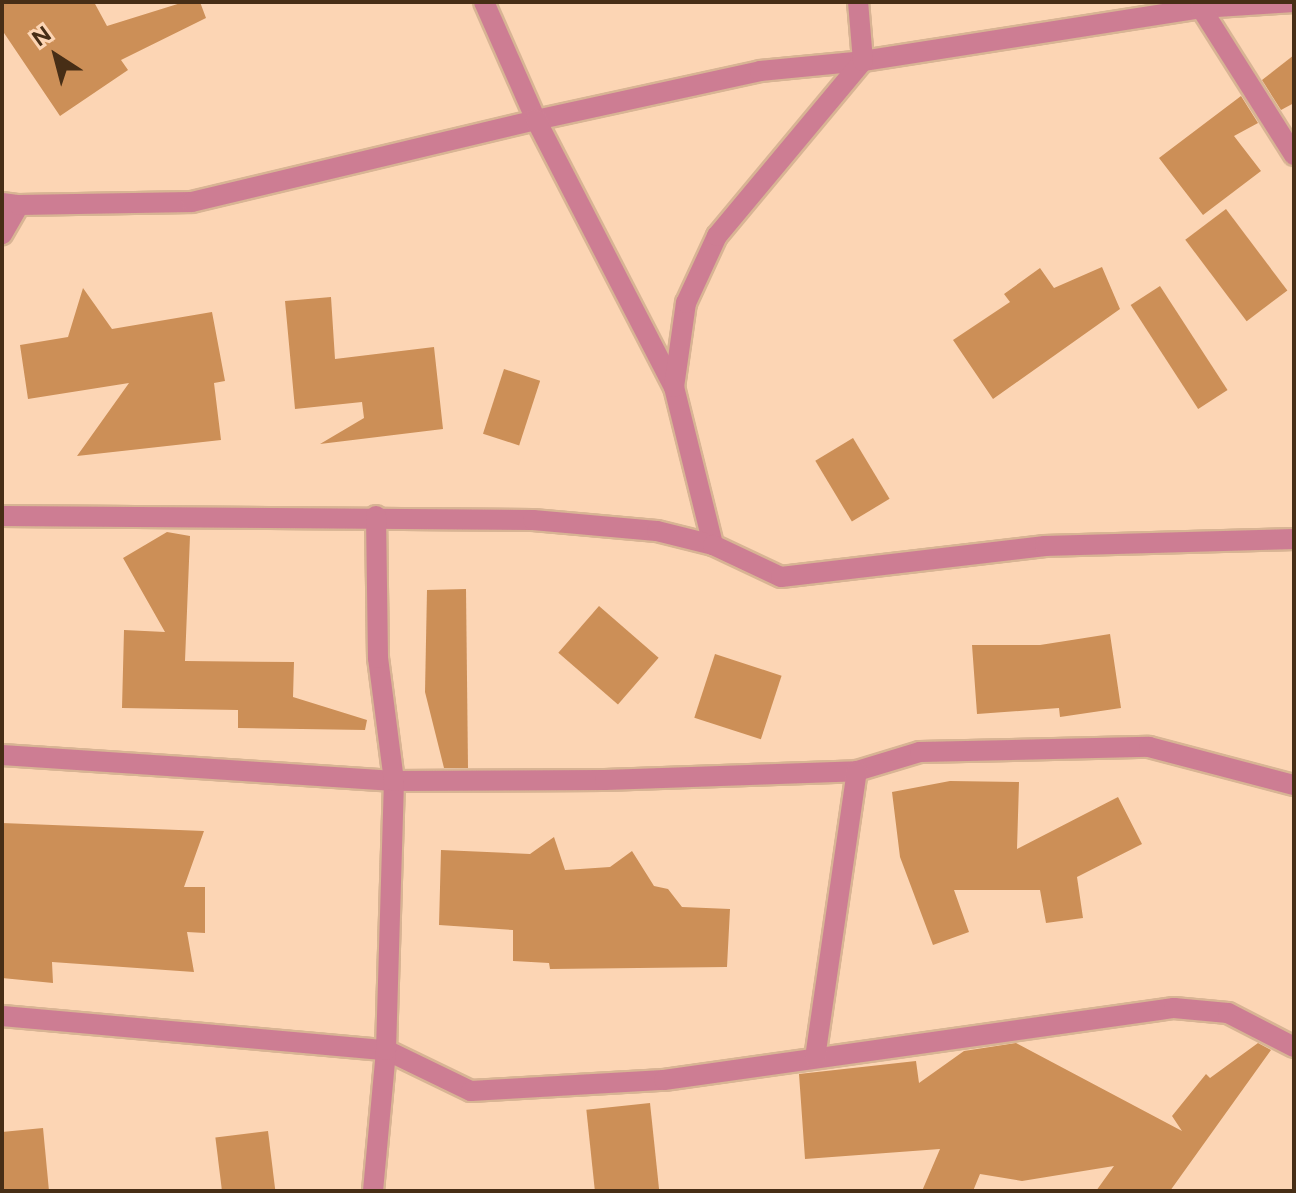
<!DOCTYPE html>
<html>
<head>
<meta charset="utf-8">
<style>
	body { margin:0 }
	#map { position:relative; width:1296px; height:1193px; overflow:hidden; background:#fcd5b4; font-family:Figtree,sans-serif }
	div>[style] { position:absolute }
	.building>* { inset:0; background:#cc8f57; transform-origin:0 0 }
	.roads { filter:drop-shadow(2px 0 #d8b494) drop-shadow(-2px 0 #d8b494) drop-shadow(0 2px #d8b494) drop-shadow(0 -2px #d8b494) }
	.street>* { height:20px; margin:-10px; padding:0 10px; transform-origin:10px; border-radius:10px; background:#cd7d93 }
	span { translate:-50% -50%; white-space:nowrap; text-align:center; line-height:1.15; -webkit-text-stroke:8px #fcd5b4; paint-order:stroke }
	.frame { position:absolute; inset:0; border:4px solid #472e16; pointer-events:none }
	.north { position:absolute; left:16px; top:16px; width:80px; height:80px; -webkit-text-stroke:6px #fcd5b4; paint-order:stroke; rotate:324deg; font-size:22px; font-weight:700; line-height:32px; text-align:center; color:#472e16 }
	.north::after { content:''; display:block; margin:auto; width:28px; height:36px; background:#472e16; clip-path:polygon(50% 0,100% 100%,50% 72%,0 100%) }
</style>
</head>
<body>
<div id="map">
	<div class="building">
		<i style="clip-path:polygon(2px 2px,94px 2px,107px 26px,184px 2px,200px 2px,206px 18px,121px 60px,128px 70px,60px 116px,2px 30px)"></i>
		<i style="clip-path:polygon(1294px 55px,1294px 103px,1281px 110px,1262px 80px)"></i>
		<i style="clip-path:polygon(1241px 96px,1258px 123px,1234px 136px,1261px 171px,1203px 215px,1159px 158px)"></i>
		<i style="left:1226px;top:209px;width:102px;height:51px;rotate:53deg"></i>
		<i style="clip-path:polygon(1102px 267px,1120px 309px,993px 399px,953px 340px,1010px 302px,1004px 294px,1040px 268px,1054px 288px)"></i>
		<i style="left:1160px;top:286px;width:124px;height:35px;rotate:57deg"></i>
		<i style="clip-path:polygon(83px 288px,112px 329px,212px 312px,225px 381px,214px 383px,221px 440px,77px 456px,129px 383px,28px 399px,20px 345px,68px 337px)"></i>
		<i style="clip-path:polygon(331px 297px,335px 359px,434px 347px,443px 429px,320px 444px,364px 418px,362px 402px,295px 409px,285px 301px)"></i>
		<i style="left:504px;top:369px;width:38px;height:68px;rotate:18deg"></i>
		<i style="left:853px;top:438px;width:71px;height:44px;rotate:59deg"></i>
		<i style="clip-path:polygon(167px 532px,190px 536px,185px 661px,294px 662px,293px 697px,367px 720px,365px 730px,238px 728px,238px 710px,122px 708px,124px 630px,165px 632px,123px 558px)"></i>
		<i style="clip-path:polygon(466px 589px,468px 768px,444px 768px,425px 692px,427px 590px)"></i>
		<i style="left:599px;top:606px;width:79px;height:62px;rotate:41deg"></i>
		<i style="clip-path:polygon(1110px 634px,1121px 708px,1060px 717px,1059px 708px,977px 714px,972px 645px,1040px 645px)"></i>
		<i style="left:715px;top:654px;width:70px;height:67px;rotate:18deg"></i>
		<i style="clip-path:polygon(950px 781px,1019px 782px,1017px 849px,1118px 797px,1142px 844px,1077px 877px,1083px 918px,1046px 923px,1040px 890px,954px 890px,969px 932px,933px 945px,900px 857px,892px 792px)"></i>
		<i style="clip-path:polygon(2px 823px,204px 831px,184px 887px,205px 887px,205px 933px,187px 932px,194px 972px,52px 962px,53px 983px,2px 978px)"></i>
		<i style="clip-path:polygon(554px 837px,565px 870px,610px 867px,632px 851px,654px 886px,668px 889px,682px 907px,730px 909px,727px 967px,550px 969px,549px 963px,513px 961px,513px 930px,439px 925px,441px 850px,530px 854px)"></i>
		<i style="clip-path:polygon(1016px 1043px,1182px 1131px,1172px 1116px,1206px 1074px,1210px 1078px,1258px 1043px,1271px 1050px,1170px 1191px,1096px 1191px,1114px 1166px,1022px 1181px,980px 1174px,973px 1191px,922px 1191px,940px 1149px,805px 1159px,799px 1074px,916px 1061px,919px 1083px,964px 1051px)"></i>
		<i style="left:650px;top:1103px;width:88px;height:64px;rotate:84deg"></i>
		<i style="clip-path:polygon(43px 1128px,49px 1191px,2px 1191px,2px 1132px)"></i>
		<i style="left:268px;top:1131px;width:60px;height:53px;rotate:83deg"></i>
	</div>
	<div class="roads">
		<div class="street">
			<i style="left:484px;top:2px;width:129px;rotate:66.2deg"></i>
			<i style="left:536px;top:120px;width:229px;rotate:-12.3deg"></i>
			<i style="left:760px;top:71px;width:103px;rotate:-5.5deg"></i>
			<i style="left:863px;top:61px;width:342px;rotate:-8.9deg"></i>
			<i style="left:1201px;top:8px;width:93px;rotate:-3.7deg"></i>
			<i style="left:1201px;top:8px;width:174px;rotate:57.7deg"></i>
			<i style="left:2px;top:203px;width:17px;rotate:7deg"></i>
			<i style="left:19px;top:205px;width:34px;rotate:120deg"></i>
			<i style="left:19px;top:205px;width:173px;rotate:-1deg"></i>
			<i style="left:192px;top:202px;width:354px;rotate:-13.4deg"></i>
			<i style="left:536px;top:120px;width:301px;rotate:62.7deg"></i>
			<i style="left:674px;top:387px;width:163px;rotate:76.1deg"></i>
			<i style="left:674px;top:387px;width:85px;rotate:-81.9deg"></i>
			<i style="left:686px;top:303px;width:74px;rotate:-65.2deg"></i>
			<i style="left:717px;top:236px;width:228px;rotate:-50.2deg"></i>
			<i style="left:863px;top:61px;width:59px;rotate:-94.8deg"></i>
			<i style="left:2px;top:516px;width:531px;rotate:0.43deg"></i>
			<i style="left:533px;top:520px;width:124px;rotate:5.1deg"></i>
			<i style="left:657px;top:531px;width:58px;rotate:14deg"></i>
			<i style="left:713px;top:545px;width:75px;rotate:25.2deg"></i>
			<i style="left:781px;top:577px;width:266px;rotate:-6.7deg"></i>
			<i style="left:1045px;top:546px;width:249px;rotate:-1.6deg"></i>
			<i style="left:2px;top:755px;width:393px;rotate:3.8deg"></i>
			<i style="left:394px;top:781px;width:211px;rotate:-0.3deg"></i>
			<i style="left:605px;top:780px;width:252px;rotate:-2deg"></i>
			<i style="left:857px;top:771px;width:66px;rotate:-16.8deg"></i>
			<i style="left:920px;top:752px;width:229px;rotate:-1.3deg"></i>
			<i style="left:1149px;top:747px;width:150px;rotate:14.7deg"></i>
			<i style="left:2px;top:1016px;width:386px;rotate:5.1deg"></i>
			<i style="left:386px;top:1050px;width:94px;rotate:25.8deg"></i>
			<i style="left:471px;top:1091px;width:193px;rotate:-3.3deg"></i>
			<i style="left:664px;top:1080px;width:515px;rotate:-8.04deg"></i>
			<i style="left:1174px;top:1008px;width:54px;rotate:5.3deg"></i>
			<i style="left:1228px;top:1013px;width:74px;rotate:27.3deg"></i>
			<i style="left:815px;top:1058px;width:290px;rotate:-81.7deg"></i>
			<i style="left:373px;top:1191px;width:142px;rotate:-84.7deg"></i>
			<i style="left:386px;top:1050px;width:269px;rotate:-88.3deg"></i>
			<i style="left:394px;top:781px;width:124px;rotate:-97.4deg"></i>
			<i style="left:378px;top:658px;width:142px;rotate:-90.8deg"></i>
		</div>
	</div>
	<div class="frame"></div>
	<div class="north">N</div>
</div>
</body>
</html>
